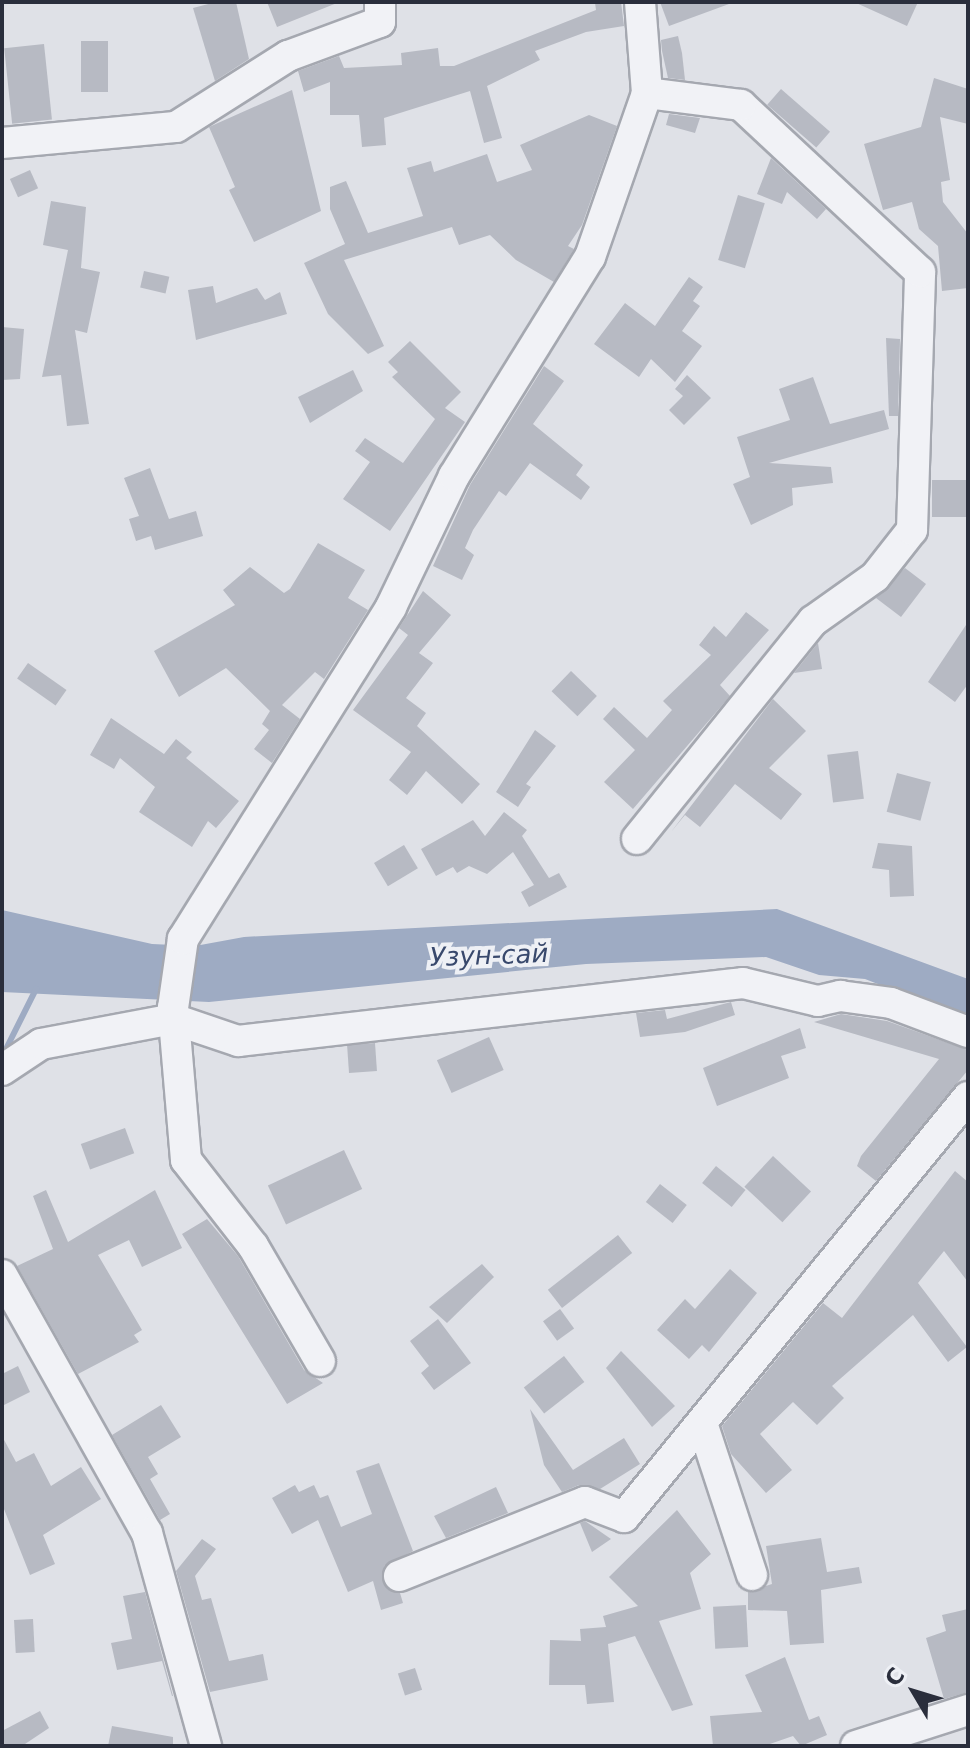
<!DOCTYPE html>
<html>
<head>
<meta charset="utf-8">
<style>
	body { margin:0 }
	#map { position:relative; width:970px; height:1748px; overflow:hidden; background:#dfe1e7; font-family:"DejaVu Sans",sans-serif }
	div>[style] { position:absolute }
	.water>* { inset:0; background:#9eabc3 }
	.stream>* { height:6px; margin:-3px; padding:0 3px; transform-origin:3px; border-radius:3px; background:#9eabc3 }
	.building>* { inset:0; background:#b7bac3; transform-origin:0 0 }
	.roads { filter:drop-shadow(2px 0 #a5a8b0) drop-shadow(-2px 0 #a5a8b0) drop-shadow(0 2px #a5a8b0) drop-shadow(0 -2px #a5a8b0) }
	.minor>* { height:30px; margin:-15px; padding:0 15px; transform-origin:15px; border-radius:15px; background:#f1f2f6 }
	span { translate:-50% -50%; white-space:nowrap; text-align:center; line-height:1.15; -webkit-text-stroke:8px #eef0f5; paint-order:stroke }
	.water-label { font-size:26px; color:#38486c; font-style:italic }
	.frame { position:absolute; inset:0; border:4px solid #2a2e3c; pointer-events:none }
	.north { position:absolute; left:874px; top:1652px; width:80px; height:80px; -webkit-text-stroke:6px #eef0f5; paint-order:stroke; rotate:308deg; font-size:22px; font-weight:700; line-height:32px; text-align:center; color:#2a2e3c }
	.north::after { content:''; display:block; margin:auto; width:28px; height:36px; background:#2a2e3c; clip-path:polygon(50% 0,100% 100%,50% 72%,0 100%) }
</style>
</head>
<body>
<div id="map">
	<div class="water">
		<i style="clip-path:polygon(777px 909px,968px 979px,968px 1019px,865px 979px,819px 975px,766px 957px,586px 964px,209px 1002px,2px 992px,2px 910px,152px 944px,195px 946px,244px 937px)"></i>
	</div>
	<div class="stream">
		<i style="left:4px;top:1053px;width:72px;rotate:-63.4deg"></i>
	</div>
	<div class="building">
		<i style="clip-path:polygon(216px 2px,236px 2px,249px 59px,215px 81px,193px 8px)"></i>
		<i style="clip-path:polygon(267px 2px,337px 2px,337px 3px,277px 27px)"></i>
		<i style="clip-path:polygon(621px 2px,624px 26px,586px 32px,535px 51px,540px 60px,487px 86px,502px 138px,484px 143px,470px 91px,384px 118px,386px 145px,362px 147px,359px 115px,330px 115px,330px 82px,304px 92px,298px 71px,339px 56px,344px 68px,402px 65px,401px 53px,438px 48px,440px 66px,454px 66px,596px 10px,595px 3px)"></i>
		<i style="clip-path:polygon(660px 2px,729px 2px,729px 4px,669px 26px)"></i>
		<i style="clip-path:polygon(854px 2px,918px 2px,907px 26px)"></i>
		<i style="clip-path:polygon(678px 36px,682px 53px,685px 80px,668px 78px,662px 51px,661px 40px)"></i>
		<i style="left:81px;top:41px;width:27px;height:51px"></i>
		<i style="left:44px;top:44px;width:76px;height:40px;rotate:84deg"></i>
		<i style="clip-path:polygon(934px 78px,968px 89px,968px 124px,940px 117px,950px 180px,941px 182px,943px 202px,968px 234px,968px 288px,942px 291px,938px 246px,919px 229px,912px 202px,883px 210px,864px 144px,921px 127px)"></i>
		<i style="left:781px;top:89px;width:65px;height:21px;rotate:41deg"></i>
		<i style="clip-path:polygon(292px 90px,321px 211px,254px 242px,229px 190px,235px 187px,209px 127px)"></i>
		<i style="clip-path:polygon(669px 114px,700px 118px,695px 133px,666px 125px)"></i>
		<i style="clip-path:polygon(589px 115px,617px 126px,582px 225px,568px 246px,574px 249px,554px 282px,516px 260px,490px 235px,459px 245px,452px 227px,344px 260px,384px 346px,368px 354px,328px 314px,304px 263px,345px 244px,330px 209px,330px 187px,346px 181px,368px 233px,423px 216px,407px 168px,431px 161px,434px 172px,487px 154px,497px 182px,532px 170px,520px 145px)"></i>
		<i style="clip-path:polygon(771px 158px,826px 209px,817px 219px,787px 192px,782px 204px,757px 194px)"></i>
		<i style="left:30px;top:170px;width:20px;height:22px;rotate:66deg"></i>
		<i style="left:738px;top:195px;width:28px;height:68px;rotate:17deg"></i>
		<i style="clip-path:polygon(51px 201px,86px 207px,81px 268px,100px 272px,87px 333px,75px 330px,89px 424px,67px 426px,61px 375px,42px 377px,68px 250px,43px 245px)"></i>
		<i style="left:144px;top:271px;width:26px;height:17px;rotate:13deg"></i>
		<i style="clip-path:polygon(689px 277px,703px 287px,693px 301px,700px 306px,682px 331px,702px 346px,675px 382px,651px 359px,639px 377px,594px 344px,625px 303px,655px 326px)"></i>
		<i style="clip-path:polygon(213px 286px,216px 303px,257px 288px,265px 300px,280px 292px,287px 314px,196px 340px,188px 290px)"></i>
		<i style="clip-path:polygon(2px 327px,24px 329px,20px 379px,2px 380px)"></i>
		<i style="clip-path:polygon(886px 338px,900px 339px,898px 416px,889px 416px)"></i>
		<i style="clip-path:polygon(410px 341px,461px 392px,445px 408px,465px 422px,390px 531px,343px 499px,370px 462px,355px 451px,365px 438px,403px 463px,435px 419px,392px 377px,398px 372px,388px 362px)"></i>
		<i style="clip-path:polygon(544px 366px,564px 381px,533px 424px,583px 465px,576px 475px,590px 487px,581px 500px,530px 463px,506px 496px,499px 491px,473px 530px,465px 548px,474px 555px,462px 580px,433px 566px,470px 485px)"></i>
		<i style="clip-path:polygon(353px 370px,363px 391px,310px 423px,298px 397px)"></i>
		<i style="clip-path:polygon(687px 375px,711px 398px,684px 425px,669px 410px,683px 396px,675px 389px)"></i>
		<i style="clip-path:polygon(813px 377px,830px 424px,884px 410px,889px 429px,769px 463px,831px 467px,833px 483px,792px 488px,793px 505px,751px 525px,733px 484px,750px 477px,737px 437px,790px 420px,779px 389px)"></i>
		<i style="clip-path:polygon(150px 468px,169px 519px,196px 511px,203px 536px,155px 550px,151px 536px,136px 541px,129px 519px,139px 516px,124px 478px)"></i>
		<i style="left:932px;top:480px;width:36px;height:37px"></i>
		<i style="clip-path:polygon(318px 543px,365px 570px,348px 598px,368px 610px,324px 679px,315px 672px,282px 705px,300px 719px,272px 763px,254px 749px,269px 730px,262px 724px,270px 711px,226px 668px,179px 697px,154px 651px,235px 605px,223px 590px,250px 567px,284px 593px,290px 589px)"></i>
		<i style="clip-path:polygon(905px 568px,926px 584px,901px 617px,876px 598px)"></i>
		<i style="clip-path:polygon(423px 591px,451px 615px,419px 653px,433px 663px,406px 698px,426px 713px,417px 726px,480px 784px,462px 804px,426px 771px,407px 795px,389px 780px,411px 752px,353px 710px,408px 635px,399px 628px)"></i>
		<i style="clip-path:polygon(746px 612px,769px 630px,720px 685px,730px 696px,633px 809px,604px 782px,635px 750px,603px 719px,614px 707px,647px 738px,672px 710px,663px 701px,711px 655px,699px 645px,714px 626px,726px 637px)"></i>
		<i style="clip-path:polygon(968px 622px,968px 684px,955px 702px,928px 682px)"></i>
		<i style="clip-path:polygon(818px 643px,822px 669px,794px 673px)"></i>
		<i style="left:28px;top:663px;width:47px;height:19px;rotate:35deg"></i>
		<i style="left:571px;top:671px;width:36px;height:28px;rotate:44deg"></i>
		<i style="clip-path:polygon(773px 699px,806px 731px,769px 768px,802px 794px,781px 820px,735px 784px,700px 827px,685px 815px,671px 832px)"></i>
		<i style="clip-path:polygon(111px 718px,164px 754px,176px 739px,192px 752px,186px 758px,239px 801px,216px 828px,208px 821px,192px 847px,139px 812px,155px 787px,120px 758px,114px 769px,90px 755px)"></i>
		<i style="clip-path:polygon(535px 730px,556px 746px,526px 784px,531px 787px,518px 807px,496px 792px)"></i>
		<i style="left:858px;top:751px;width:48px;height:31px;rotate:83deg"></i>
		<i style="left:897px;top:773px;width:35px;height:40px;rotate:15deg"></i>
		<i style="clip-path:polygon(504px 812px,527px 830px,522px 836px,549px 878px,559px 873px,567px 887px,529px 907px,521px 892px,534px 885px,513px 852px,487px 874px,469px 866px,457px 873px,453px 867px,436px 876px,421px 849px,473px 820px,485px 836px)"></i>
		<i style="clip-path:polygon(878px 843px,912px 846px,914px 896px,890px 897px,889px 870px,872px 868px)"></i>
		<i style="left:404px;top:845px;width:27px;height:35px;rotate:59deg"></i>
		<i style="clip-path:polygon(731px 1002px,735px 1015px,685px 1032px,640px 1037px,636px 1013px,665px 1010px,667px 1019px)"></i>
		<i style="clip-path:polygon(841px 1014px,887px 1021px,968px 1050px,968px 1070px,876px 1181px,857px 1166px,861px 1156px,939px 1059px,814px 1022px)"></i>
		<i style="clip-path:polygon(800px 1028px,806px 1048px,781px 1056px,789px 1078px,717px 1106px,703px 1068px)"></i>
		<i style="left:489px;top:1037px;width:36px;height:57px;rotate:66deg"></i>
		<i style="left:375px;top:1043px;width:28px;height:28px;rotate:86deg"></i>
		<i style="left:125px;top:1128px;width:27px;height:47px;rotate:70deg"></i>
		<i style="left:344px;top:1150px;width:43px;height:84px;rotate:65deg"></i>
		<i style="left:773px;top:1156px;width:52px;height:42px;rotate:43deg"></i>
		<i style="left:716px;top:1166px;width:38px;height:22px;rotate:39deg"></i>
		<i style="clip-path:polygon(955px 1171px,968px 1182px,968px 1282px,944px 1251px,918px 1283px,967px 1347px,948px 1362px,913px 1315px,832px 1386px,844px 1398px,817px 1425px,793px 1402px,760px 1434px,792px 1470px,766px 1493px,731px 1454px,722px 1426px,823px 1303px,842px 1318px)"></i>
		<i style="left:660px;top:1184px;width:34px;height:23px;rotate:38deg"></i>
		<i style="clip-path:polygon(46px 1190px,68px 1242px,155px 1190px,182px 1248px,142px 1267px,129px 1240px,98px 1255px,142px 1330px,134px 1335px,139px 1342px,78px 1374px,17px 1266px,53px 1249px,33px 1196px)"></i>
		<i style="clip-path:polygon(207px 1219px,238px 1256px,304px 1370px,323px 1383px,287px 1404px,182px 1234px)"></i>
		<i style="left:618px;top:1235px;width:23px;height:89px;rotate:52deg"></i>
		<i style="clip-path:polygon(482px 1264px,494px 1277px,447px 1323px,429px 1307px)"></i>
		<i style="clip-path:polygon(730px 1269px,757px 1293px,709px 1352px,702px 1345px,689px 1359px,657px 1330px,685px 1299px,695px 1309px)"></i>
		<i style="left:560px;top:1309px;width:24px;height:21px;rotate:54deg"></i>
		<i style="clip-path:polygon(438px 1319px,471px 1363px,434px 1390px,421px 1373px,429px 1366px,410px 1341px)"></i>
		<i style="clip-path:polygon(621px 1351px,675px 1406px,652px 1427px,606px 1368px)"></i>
		<i style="left:564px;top:1356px;width:33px;height:51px;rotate:52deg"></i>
		<i style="clip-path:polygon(18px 1366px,30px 1392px,2px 1406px,2px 1374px)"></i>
		<i style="clip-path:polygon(161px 1405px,181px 1437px,148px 1457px,158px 1474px,150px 1479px,170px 1514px,160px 1520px,112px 1435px)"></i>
		<i style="clip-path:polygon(530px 1409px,573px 1470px,624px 1438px,640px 1464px,600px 1489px,579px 1485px,562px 1492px,544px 1465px)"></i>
		<i style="clip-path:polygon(2px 1436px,16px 1462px,34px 1453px,51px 1486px,81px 1467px,101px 1499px,43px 1535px,55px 1564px,30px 1575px,2px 1504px)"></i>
		<i style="clip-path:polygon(379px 1463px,413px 1551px,384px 1566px,383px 1583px,400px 1593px,403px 1603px,381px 1610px,373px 1581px,348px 1592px,318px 1520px,292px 1534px,272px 1498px,295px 1485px,299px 1492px,314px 1485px,320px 1498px,328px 1495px,341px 1527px,372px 1514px,356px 1471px)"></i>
		<i style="clip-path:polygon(496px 1487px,508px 1513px,446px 1538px,434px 1516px)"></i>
		<i style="clip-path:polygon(677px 1510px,711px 1554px,690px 1573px,701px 1609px,659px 1621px,693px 1705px,672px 1711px,635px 1636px,608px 1644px,614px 1702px,587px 1704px,585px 1685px,549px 1685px,550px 1640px,581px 1641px,580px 1629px,606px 1627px,603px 1616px,638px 1606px,609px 1577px)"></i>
		<i style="clip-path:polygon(585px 1521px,611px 1539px,592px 1552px,580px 1523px)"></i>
		<i style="clip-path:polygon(821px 1538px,827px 1572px,859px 1567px,862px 1583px,821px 1590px,824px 1643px,790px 1645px,787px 1611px,748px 1610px,748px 1592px,772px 1584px,766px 1546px)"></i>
		<i style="clip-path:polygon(202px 1539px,216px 1549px,195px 1576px,202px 1600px,211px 1598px,229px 1661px,263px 1654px,268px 1680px,210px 1692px,176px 1571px)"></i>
		<i style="clip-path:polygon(145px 1592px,173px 1696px,172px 1696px,162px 1661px,117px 1670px,111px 1643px,132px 1639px,123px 1596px)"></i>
		<i style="left:746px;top:1605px;width:42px;height:33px;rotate:87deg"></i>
		<i style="clip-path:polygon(968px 1609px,968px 1692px,944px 1699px,926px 1638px,946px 1631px,942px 1615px)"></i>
		<i style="left:33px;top:1619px;width:33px;height:19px;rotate:87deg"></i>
		<i style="clip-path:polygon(785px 1657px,809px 1720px,819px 1716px,827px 1735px,801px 1746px,793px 1736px,764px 1746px,713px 1746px,710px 1716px,762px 1712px,745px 1675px)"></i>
		<i style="left:415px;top:1668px;width:23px;height:18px;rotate:72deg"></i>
		<i style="clip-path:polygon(40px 1711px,49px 1728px,22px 1746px,2px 1746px,2px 1731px)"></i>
		<i style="clip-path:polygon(112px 1726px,173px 1737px,173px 1746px,108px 1746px)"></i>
	</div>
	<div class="roads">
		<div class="minor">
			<i style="left:2px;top:143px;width:175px;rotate:-5.3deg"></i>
			<i style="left:176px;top:127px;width:133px;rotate:-32.4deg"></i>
			<i style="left:288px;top:56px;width:98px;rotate:-20.3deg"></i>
			<i style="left:380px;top:22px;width:20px;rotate:-90deg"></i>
			<i style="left:637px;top:839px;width:280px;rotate:-51.1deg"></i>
			<i style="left:813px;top:621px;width:76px;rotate:-35.4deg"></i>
			<i style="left:875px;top:577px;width:60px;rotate:-51.8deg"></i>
			<i style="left:912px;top:530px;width:258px;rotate:-88.2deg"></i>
			<i style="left:920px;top:272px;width:245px;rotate:-137deg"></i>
			<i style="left:741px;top:105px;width:95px;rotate:-172.7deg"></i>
			<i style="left:2px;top:1070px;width:47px;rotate:-33.7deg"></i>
			<i style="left:41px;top:1044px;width:134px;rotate:-10.7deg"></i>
			<i style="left:173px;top:1019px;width:69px;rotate:18.7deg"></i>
			<i style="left:238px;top:1041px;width:508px;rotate:-6.55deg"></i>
			<i style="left:743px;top:983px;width:77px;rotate:13.5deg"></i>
			<i style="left:818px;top:1001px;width:23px;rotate:-13deg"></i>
			<i style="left:840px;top:996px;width:51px;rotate:7.8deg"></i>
			<i style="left:891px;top:1003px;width:82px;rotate:20.6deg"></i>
			<i style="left:2px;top:1275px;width:296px;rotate:60.7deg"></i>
			<i style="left:147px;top:1533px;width:221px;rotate:74.5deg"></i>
			<i style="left:320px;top:1361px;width:133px;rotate:-120.2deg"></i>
			<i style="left:253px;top:1246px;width:109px;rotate:-127.9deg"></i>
			<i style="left:186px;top:1160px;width:153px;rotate:-94.9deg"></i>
			<i style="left:173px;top:1008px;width:70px;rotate:-81.8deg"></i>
			<i style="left:183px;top:939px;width:392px;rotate:-57.9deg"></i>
			<i style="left:391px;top:607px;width:145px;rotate:-64.3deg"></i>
			<i style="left:454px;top:476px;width:258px;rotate:-58.2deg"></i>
			<i style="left:590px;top:257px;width:174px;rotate:-70.8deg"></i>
			<i style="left:647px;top:93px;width:91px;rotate:-94.4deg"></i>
			<i style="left:702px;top:1423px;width:160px;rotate:71.8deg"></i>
			<i style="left:399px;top:1576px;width:200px;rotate:-21.7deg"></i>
			<i style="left:585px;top:1502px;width:42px;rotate:21deg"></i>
			<i style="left:624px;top:1517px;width:543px;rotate:-50.68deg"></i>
			<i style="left:856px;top:1746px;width:118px;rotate:-17.8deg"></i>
		</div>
	</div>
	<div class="water-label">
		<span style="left:489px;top:956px;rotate:-2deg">Узун-сай</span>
	</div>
	<div class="frame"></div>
	<div class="north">С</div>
</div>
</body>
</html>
